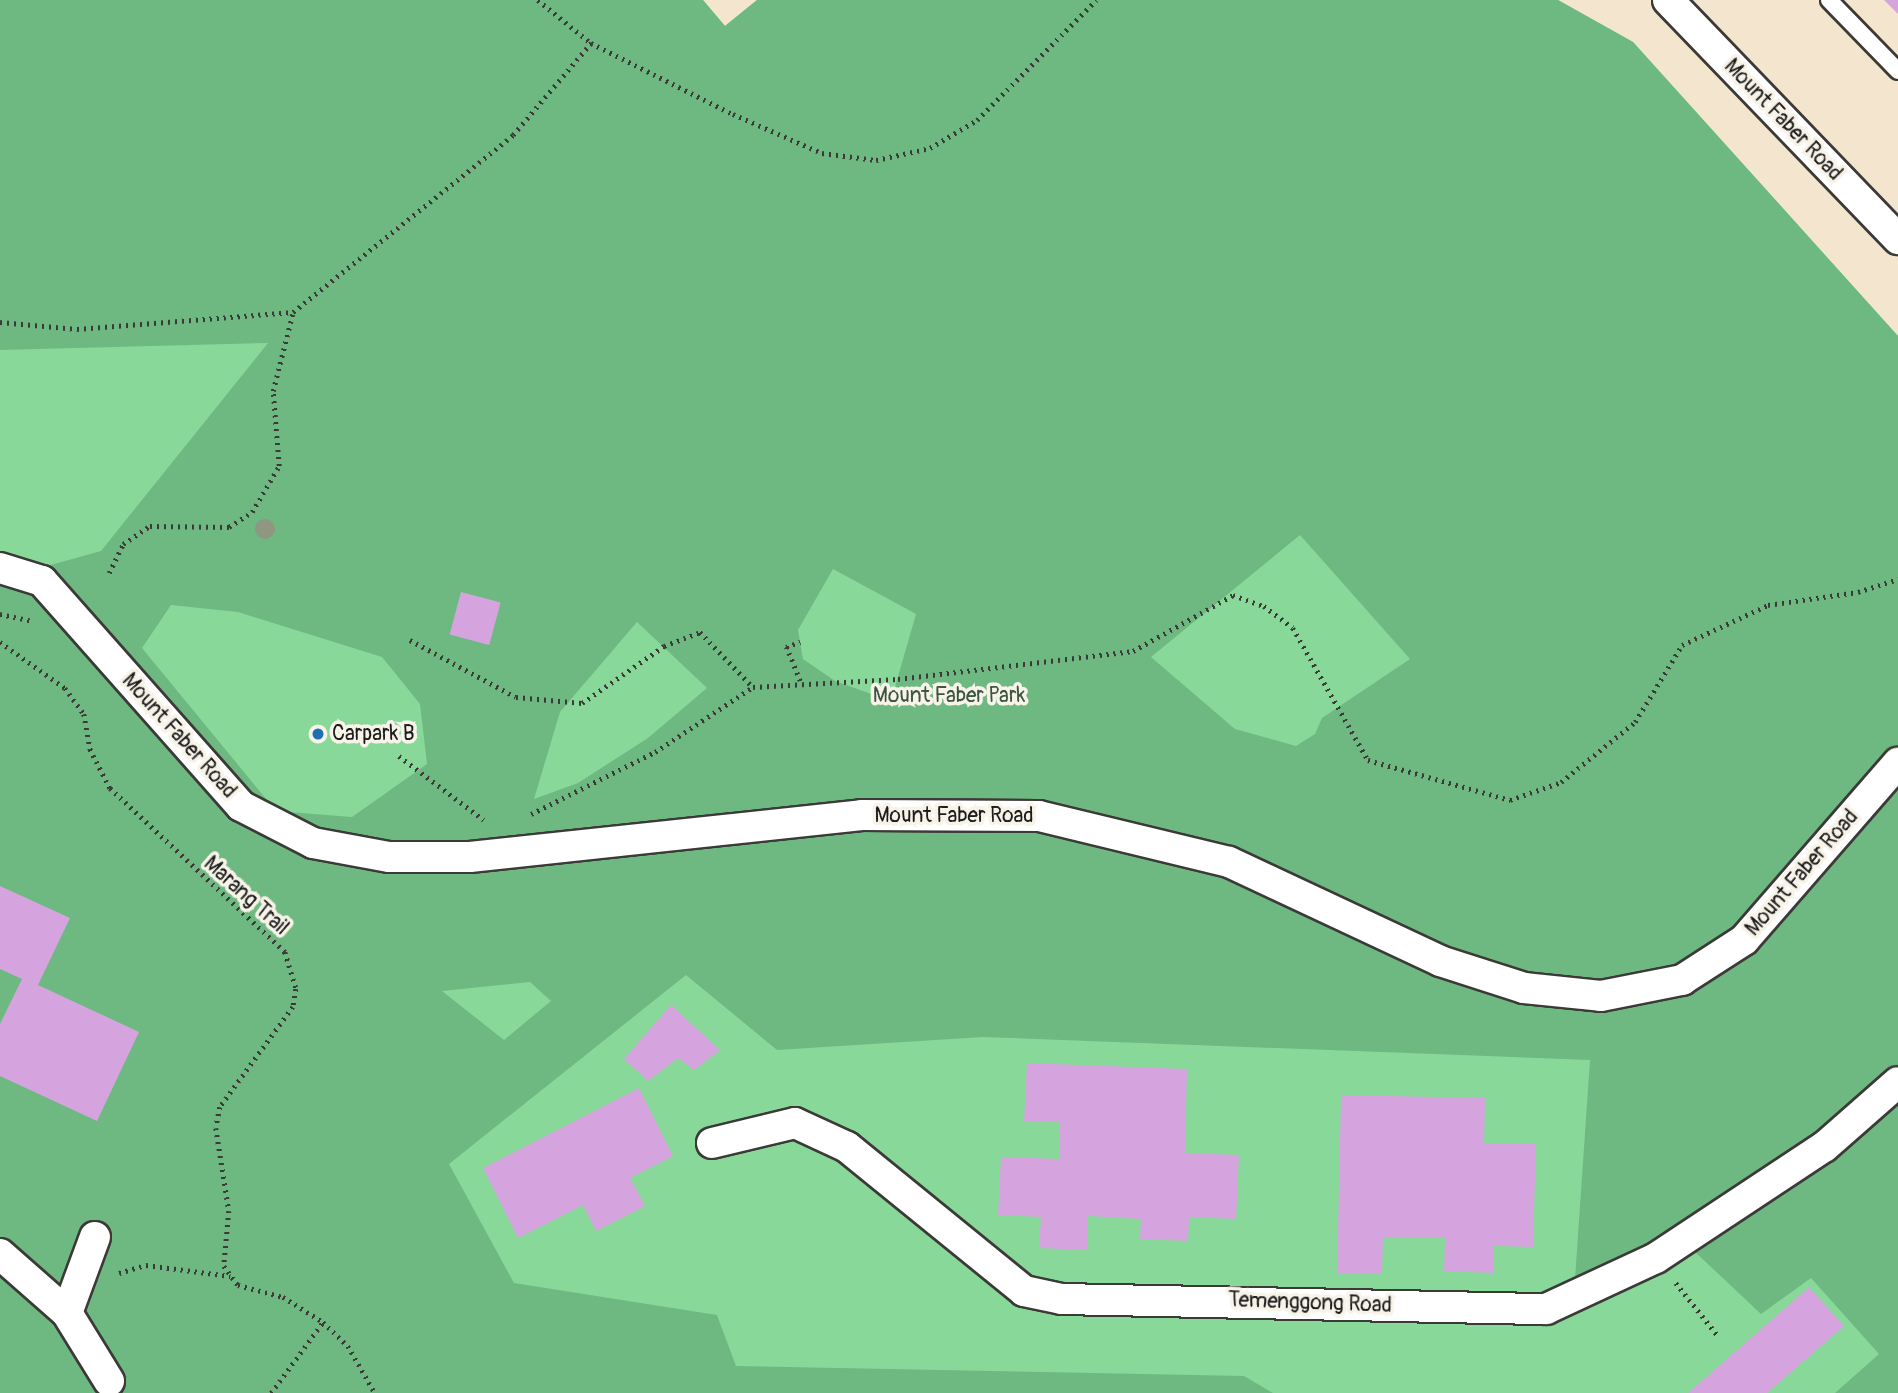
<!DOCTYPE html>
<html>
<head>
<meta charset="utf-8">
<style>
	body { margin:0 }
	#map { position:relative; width:1898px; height:1393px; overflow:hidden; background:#f4e5cf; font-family:Pangolin,sans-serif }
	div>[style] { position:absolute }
	.green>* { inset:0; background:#88d999 }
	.forest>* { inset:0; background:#6eb981 }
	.building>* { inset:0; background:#d5a4df; transform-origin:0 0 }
	.path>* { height:4.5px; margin-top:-2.25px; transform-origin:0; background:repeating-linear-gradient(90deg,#3c3a37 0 2px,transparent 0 7px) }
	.roads { filter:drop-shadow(2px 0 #3c3a37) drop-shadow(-2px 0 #3c3a37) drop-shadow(0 2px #3c3a37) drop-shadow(0 -2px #3c3a37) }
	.service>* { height:16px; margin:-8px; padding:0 8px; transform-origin:8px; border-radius:8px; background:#fff }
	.minor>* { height:30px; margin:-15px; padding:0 15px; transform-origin:15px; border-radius:15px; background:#fff }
	.trees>* { width:20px; height:20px; margin:-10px; border-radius:50%; background:#8f9681 }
	.dots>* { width:19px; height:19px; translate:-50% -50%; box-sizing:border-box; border:4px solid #f7f3e8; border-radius:50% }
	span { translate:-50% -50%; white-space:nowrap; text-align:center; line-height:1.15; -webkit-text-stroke:7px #f7f3e8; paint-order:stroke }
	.street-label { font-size:21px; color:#1c1c1c }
	.park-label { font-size:21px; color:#3c5542 }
	.poi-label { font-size:21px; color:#1c1c1c }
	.left { translate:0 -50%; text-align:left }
</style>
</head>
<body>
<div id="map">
	<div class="green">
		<i style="clip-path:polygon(0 0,703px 0,725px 26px,757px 0,1558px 0,1633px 42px,1898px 336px,1898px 1393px,0 1393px)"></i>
	</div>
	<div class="forest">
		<i style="clip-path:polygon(evenodd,0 0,703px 0,725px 26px,757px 0,1558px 0,1633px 42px,1898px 336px,1898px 1393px,1835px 1393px,1879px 1354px,1811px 1278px,1761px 1314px,1677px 1235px,1575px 1279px,1590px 1060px,983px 1037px,777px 1050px,686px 975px,449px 1164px,514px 1283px,717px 1315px,736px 1366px,1244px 1376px,1273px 1393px,0 1393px,0 579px,101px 551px,268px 343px,0 350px,0 0,1300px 535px,1410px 659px,1322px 718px,1315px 734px,1296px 746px,1235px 729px,1151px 657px,1300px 535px,0 0,833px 569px,916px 614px,891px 701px,835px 681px,803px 659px,798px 630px,833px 569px,0 0,171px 605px,238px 612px,382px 657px,420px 704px,427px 764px,352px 817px,276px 811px,142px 648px,171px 605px,0 0,637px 622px,707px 688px,648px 738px,578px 783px,534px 799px,560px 712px,637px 622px,0 0,530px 982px,551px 1001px,504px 1040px,442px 991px,530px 982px)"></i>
	</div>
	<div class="building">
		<i style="clip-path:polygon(1884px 0,1898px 0,1898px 14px)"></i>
		<i style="left:461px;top:592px;width:41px;height:44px;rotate:15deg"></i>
		<i style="clip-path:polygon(0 886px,70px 918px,38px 985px,139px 1032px,97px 1121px,0 1076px,0 1024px,22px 979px,0 969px)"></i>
		<i style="clip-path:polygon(671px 1005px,720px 1050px,694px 1070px,678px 1058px,648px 1081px,624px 1059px)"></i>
		<i style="clip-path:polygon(1027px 1063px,1187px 1069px,1185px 1153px,1239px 1155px,1236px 1219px,1189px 1217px,1188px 1241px,1140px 1239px,1141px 1219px,1088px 1216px,1087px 1250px,1039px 1248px,1041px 1217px,998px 1215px,1001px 1157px,1059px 1159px,1060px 1122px,1024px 1121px)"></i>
		<i style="clip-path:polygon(639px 1088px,673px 1156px,630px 1178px,645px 1206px,596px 1231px,583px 1205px,518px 1238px,483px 1168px)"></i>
		<i style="clip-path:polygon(1341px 1095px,1485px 1098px,1484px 1144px,1536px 1144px,1533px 1247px,1494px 1246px,1493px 1273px,1444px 1271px,1445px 1238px,1383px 1237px,1382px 1274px,1337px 1274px)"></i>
		<i style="clip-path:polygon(1809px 1287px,1844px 1326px,1767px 1393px,1688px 1393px)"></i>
	</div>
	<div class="path">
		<i style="left:538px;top:0;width:68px;rotate:39.1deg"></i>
		<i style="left:591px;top:43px;width:159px;rotate:26.6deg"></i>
		<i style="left:733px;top:114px;width:97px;rotate:23.7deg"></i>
		<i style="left:822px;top:153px;width:54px;rotate:7.4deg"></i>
		<i style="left:876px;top:160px;width:55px;rotate:-12.5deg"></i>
		<i style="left:930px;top:148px;width:55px;rotate:-30.8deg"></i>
		<i style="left:977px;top:120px;width:169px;rotate:-45.2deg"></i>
		<i style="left:0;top:322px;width:77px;rotate:5.2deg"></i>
		<i style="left:77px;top:329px;width:217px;rotate:-4.5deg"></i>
		<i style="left:109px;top:573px;width:32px;rotate:-64deg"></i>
		<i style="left:123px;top:544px;width:32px;rotate:-34deg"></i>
		<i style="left:150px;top:526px;width:79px;rotate:0.7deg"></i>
		<i style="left:229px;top:527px;width:27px;rotate:-33deg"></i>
		<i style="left:252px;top:512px;width:53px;rotate:-59.6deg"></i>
		<i style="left:279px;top:466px;width:75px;rotate:-94.6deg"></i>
		<i style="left:273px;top:391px;width:81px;rotate:-75.8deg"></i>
		<i style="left:293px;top:312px;width:282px;rotate:-38.8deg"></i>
		<i style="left:513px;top:135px;width:121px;rotate:-49.7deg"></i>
		<i style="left:0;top:614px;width:33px;rotate:12deg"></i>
		<i style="left:410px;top:640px;width:120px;rotate:28.3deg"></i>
		<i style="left:516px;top:697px;width:66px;rotate:5.2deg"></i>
		<i style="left:582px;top:703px;width:100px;rotate:-34.8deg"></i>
		<i style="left:664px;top:646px;width:39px;rotate:-21deg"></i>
		<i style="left:700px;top:632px;width:76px;rotate:46.1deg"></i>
		<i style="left:0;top:642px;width:80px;rotate:35.3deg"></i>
		<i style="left:65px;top:688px;width:32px;rotate:54deg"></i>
		<i style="left:84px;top:714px;width:36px;rotate:80deg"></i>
		<i style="left:90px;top:749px;width:44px;rotate:62.9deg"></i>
		<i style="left:110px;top:788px;width:240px;rotate:43.1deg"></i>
		<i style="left:285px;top:952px;width:39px;rotate:73deg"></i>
		<i style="left:296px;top:989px;width:18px;rotate:99deg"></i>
		<i style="left:293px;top:1007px;width:124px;rotate:126.1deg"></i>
		<i style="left:220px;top:1107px;width:21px;rotate:101deg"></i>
		<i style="left:216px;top:1128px;width:84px;rotate:81.1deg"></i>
		<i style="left:229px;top:1211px;width:55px;rotate:95.2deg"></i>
		<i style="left:224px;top:1266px;width:24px;rotate:54deg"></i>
		<i style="left:238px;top:1285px;width:47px;rotate:14.9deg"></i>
		<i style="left:283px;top:1297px;width:47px;rotate:32deg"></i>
		<i style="left:323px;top:1322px;width:35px;rotate:44deg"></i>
		<i style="left:348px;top:1346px;width:54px;rotate:60.1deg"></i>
		<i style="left:800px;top:681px;width:37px;rotate:-112deg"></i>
		<i style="left:786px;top:647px;width:15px;rotate:-20deg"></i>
		<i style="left:399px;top:756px;width:106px;rotate:37deg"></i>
		<i style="left:531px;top:814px;width:139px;rotate:-26.6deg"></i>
		<i style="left:655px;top:752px;width:118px;rotate:-33.6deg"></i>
		<i style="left:753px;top:687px;width:145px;rotate:-3.2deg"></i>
		<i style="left:898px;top:679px;width:237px;rotate:-6.8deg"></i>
		<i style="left:1133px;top:651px;width:115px;rotate:-29.2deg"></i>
		<i style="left:1233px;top:595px;width:33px;rotate:20deg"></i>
		<i style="left:1264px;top:606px;width:36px;rotate:37deg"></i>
		<i style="left:1293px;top:628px;width:152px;rotate:60.4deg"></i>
		<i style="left:1368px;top:760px;width:148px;rotate:15.7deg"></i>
		<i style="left:1510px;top:800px;width:54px;rotate:-19.4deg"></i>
		<i style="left:1561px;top:782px;width:95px;rotate:-39deg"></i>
		<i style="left:1635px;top:722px;width:90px;rotate:-58.6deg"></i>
		<i style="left:1682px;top:645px;width:95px;rotate:-24.9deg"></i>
		<i style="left:1768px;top:605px;width:91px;rotate:-8.2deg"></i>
		<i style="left:1858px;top:592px;width:42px;rotate:-18deg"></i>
		<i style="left:119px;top:1273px;width:28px;rotate:-17deg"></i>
		<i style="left:146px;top:1265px;width:85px;rotate:7.5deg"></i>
		<i style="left:1676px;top:1283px;width:69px;rotate:51.5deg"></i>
		<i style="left:271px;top:1393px;width:88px;rotate:-53.8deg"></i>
	</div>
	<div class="roads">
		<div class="service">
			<i style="left:1829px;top:0;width:99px;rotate:45.8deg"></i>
		</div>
		<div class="minor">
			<i style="left:1668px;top:0;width:332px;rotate:46.1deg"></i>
			<i style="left:0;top:568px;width:44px;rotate:17.2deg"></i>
			<i style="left:42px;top:581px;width:300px;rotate:48.5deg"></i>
			<i style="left:241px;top:806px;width:81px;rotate:27.2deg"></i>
			<i style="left:313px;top:843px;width:77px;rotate:10.4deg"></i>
			<i style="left:389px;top:857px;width:81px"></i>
			<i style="left:470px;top:857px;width:394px;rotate:-6.1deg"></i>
			<i style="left:862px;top:815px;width:177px;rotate:0.3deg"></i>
			<i style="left:1039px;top:816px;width:195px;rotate:13.6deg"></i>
			<i style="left:1229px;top:862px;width:233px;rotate:25.1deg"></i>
			<i style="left:1440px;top:961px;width:88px;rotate:17.8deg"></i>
			<i style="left:1524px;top:988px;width:77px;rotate:5.9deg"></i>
			<i style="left:1601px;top:996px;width:83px;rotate:-11.2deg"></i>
			<i style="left:1682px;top:980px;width:74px;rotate:-32.8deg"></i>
			<i style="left:1744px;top:940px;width:235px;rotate:-49deg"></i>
			<i style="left:712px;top:1143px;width:85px;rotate:-13.5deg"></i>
			<i style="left:795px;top:1123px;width:57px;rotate:24.8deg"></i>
			<i style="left:847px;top:1147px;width:228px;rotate:39.1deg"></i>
			<i style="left:1024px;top:1291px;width:38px;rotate:12deg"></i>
			<i style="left:1061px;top:1299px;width:485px;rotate:1.2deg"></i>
			<i style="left:1546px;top:1309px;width:121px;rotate:-24.9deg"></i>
			<i style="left:1656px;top:1258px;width:201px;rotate:-33.5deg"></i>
			<i style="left:1824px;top:1147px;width:98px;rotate:-41.3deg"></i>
			<i style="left:0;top:1254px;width:89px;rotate:41.4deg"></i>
			<i style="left:67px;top:1313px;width:80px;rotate:58.3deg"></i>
			<i style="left:67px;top:1313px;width:81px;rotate:-69.8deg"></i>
		</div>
	</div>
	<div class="trees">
		<i style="left:265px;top:529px"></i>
	</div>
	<div class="dots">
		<i style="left:318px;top:734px;background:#1f6fb2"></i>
	</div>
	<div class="street-label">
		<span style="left:1783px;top:120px;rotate:46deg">Mount Faber Road</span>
		<span style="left:179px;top:736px;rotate:48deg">Mount Faber Road</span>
		<span style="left:954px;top:816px">Mount Faber Road</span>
		<span style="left:1802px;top:873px;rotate:-49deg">Mount Faber Road</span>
		<span style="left:246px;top:896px;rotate:42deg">Marang Trail</span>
		<span style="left:1310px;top:1303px;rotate:2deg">Temenggong Road</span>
	</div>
	<div class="park-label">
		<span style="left:949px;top:696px">Mount Faber Park</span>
	</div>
	<div class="poi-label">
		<span class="left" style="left:332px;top:734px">Carpark B</span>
	</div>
</div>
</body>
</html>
